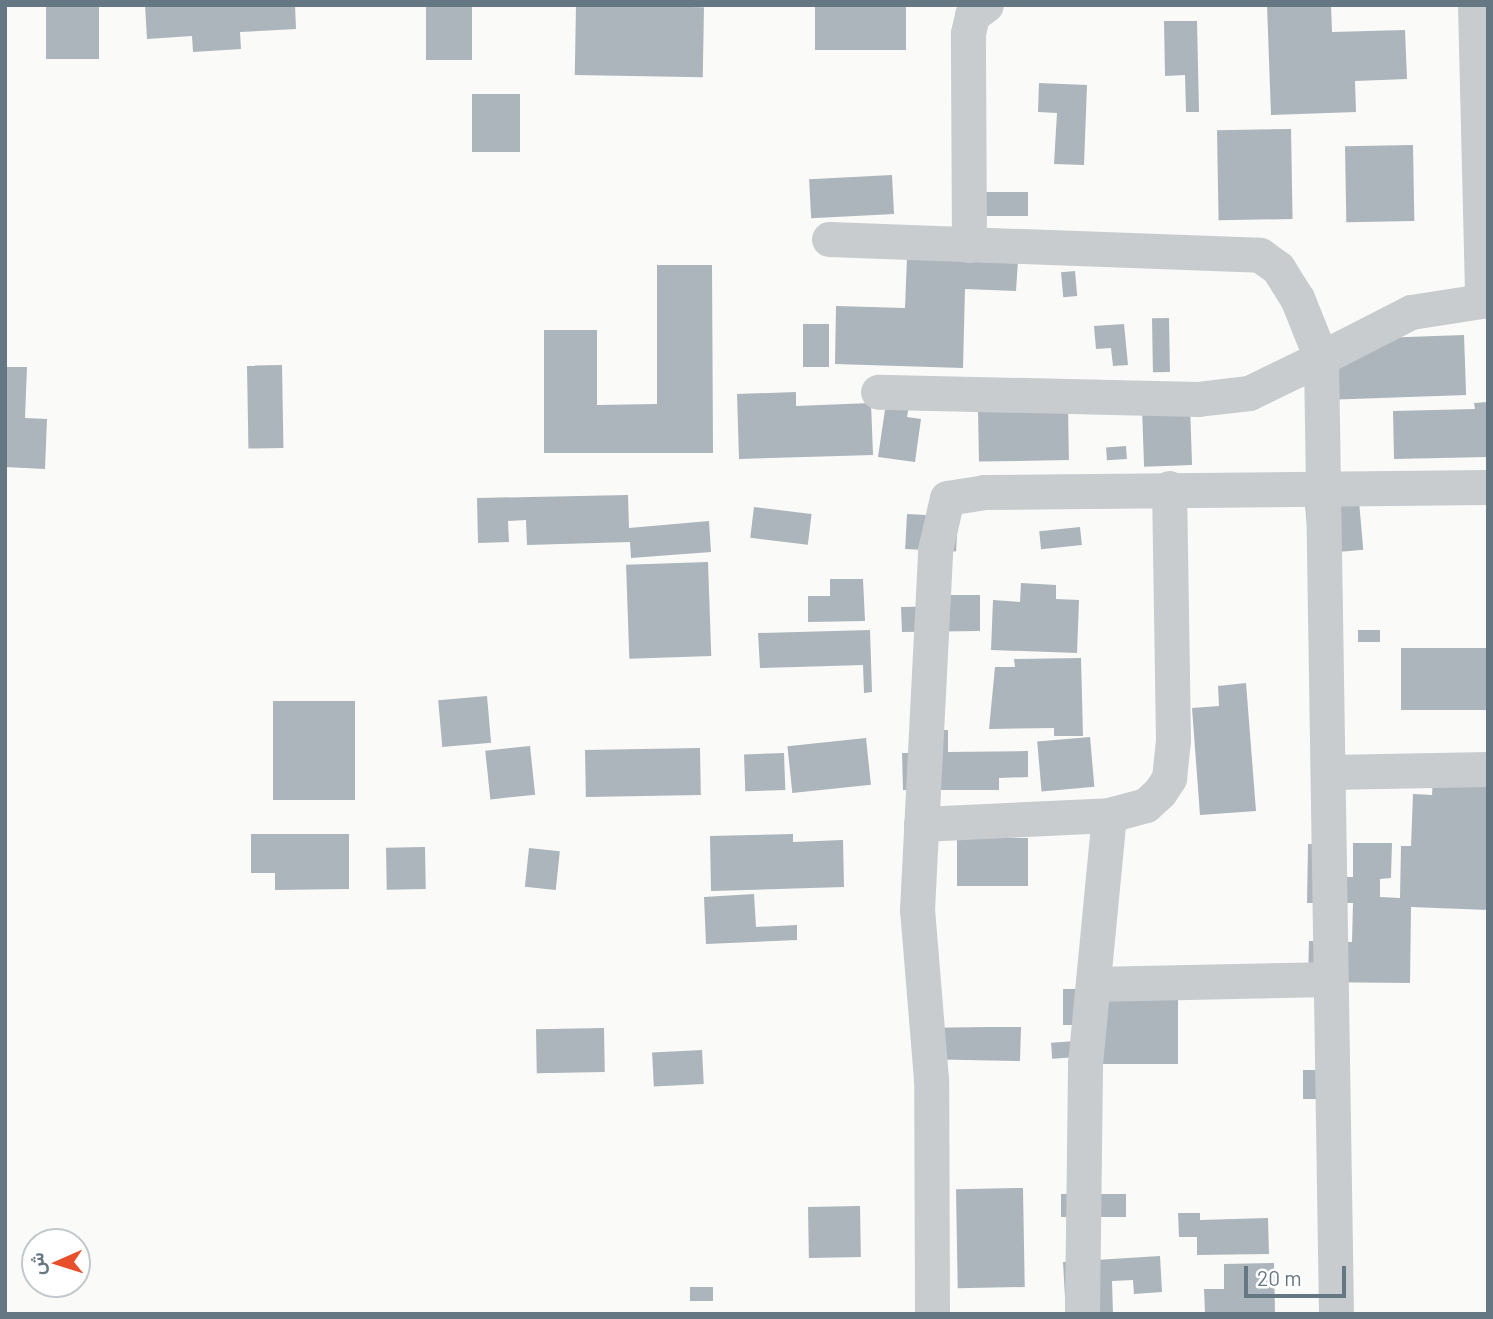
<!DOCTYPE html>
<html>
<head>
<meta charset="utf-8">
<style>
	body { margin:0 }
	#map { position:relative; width:1493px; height:1319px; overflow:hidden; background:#fafaf8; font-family:Barlow,Vazirmatn,sans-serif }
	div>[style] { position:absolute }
	.building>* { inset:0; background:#acb5bb; transform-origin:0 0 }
	.street>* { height:35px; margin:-17.5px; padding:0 17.5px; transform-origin:17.5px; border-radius:17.5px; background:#c8cccf }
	span { translate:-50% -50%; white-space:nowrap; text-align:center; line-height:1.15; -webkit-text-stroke:7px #fff; paint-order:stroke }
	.frame { position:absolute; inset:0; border:7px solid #647783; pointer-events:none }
	.north { position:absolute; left:21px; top:1228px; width:70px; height:70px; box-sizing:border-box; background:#fff; border:2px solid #c1c9cd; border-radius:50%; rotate:267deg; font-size:19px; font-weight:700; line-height:28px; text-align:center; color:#647783 }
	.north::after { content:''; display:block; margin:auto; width:24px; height:32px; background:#e7502b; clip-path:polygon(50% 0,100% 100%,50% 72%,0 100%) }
	.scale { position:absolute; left:1244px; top:1266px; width:102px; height:32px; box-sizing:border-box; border:4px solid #647783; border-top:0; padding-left:9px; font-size:21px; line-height:24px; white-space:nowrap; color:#647783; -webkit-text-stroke:5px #fff; paint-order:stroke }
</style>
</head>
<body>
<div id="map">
	<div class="building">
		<i style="left:46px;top:5px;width:53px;height:54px"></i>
		<i style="clip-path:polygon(145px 5px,295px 5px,296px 29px,240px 32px,241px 49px,193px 52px,192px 36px,147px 39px)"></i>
		<i style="left:426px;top:5px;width:46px;height:55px"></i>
		<i style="left:576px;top:5px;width:128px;height:70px;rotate:1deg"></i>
		<i style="left:815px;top:5px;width:91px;height:45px"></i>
		<i style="clip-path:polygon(1267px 5px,1331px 5px,1332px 32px,1405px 30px,1407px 79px,1355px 81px,1356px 112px,1271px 115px)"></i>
		<i style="clip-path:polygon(1164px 21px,1197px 21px,1199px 112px,1186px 112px,1185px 75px,1165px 76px)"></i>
		<i style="clip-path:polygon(1039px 83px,1087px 85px,1084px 165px,1054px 164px,1057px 113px,1038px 112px)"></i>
		<i style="left:472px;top:94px;width:48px;height:58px"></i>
		<i style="left:1291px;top:129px;width:90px;height:74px;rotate:89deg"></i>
		<i style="left:1413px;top:145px;width:76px;height:68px;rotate:89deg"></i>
		<i style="left:892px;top:175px;width:39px;height:83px;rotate:87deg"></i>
		<i style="left:1028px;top:192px;width:24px;height:69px;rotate:90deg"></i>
		<i style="clip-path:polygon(907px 257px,1018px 260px,1016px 291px,965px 289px,963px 368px,835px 364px,836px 306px,905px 308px)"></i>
		<i style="clip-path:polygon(657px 265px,712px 265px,713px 453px,544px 453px,544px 330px,597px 330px,597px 405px,657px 404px)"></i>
		<i style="left:1075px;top:271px;width:25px;height:14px;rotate:85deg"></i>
		<i style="left:1169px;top:318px;width:54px;height:17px;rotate:89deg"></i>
		<i style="left:803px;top:324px;width:26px;height:43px"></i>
		<i style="clip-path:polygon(1124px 324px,1128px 365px,1113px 366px,1111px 348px,1096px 349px,1094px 326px)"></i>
		<i style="left:1464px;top:335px;width:60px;height:157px;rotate:88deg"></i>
		<i style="left:282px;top:365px;width:83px;height:35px;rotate:89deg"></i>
		<i style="clip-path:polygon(5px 367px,27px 367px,25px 418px,47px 419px,45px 469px,5px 467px)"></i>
		<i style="clip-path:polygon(796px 392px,796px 406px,871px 403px,873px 455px,739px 459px,737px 394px)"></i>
		<i style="clip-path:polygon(887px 396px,910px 400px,907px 417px,921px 419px,915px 462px,878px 457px)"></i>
		<i style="clip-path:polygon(1488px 402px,1488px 457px,1394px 459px,1393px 411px,1475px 409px,1474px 403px)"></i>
		<i style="left:1190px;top:406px;width:59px;height:48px;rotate:88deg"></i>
		<i style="left:1068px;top:407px;width:53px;height:90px;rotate:89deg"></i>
		<i style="left:1126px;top:446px;width:13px;height:20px;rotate:86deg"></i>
		<i style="clip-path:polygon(628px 495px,629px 528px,709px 521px,711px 552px,631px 558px,630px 542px,527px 545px,526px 520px,508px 521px,509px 542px,478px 543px,477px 498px)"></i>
		<i style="left:1359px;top:501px;width:49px;height:54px;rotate:85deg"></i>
		<i style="left:754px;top:507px;width:58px;height:31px;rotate:7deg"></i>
		<i style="left:907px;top:514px;width:51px;height:35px;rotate:3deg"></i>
		<i style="left:1080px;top:527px;width:18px;height:41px;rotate:84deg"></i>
		<i style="left:708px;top:562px;width:94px;height:82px;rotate:88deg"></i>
		<i style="clip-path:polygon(830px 579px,863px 579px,865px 621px,808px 622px,808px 596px,830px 596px)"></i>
		<i style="clip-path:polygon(1021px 583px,1056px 585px,1056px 599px,1079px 600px,1077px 653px,991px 650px,993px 600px,1020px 602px)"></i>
		<i style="clip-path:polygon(948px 595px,980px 595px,980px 631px,902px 632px,901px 607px,948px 606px)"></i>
		<i style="clip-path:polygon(870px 630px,872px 692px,864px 693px,863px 665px,760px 668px,758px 633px)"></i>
		<i style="left:1358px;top:630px;width:22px;height:12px"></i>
		<i style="left:1488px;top:648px;width:62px;height:87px;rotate:90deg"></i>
		<i style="clip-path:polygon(1081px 658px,1083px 736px,1054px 736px,1054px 728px,989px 729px,995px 667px,1015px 667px,1014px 659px)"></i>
		<i style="clip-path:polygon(1246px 683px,1256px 811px,1200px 815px,1192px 708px,1219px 706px,1218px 686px)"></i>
		<i style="left:487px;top:696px;width:47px;height:49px;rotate:85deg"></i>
		<i style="left:273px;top:701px;width:82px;height:99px"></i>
		<i style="clip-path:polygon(924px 730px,948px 730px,948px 752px,1028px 751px,1028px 777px,999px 778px,999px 790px,903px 790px,902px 753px,924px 753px)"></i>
		<i style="left:1090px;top:737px;width:50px;height:53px;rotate:85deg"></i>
		<i style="left:866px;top:738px;width:47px;height:79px;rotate:84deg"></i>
		<i style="left:530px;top:746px;width:49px;height:45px;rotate:84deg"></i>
		<i style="left:700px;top:748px;width:47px;height:115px;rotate:89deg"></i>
		<i style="left:784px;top:753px;width:37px;height:40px;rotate:88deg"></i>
		<i style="clip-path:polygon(1433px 778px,1488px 779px,1488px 910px,1411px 907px,1410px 983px,1308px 982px,1309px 941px,1352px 942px,1353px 903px,1307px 903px,1308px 844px,1339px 844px,1338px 877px,1353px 877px,1353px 843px,1392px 843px,1391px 878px,1380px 879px,1380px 897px,1400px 898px,1401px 846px,1411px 846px,1413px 794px,1432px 795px)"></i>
		<i style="clip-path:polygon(251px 834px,349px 834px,349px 889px,275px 890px,275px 873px,251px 873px)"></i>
		<i style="clip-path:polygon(793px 834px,793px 842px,843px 840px,844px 887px,711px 891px,710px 836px)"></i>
		<i style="left:957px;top:838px;width:71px;height:48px"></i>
		<i style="left:425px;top:847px;width:42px;height:39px;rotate:89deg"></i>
		<i style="left:529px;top:848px;width:31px;height:39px;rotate:6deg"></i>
		<i style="clip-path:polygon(754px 894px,756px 927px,797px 925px,797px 940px,706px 944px,704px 897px)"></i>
		<i style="clip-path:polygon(1063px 989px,1178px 989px,1178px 1064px,1082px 1064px,1083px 1025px,1063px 1025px)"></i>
		<i style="clip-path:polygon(990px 1027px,1021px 1027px,1020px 1061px,913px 1059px,913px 1028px)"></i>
		<i style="left:604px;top:1028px;width:44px;height:68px;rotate:89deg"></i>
		<i style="left:1076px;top:1041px;width:16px;height:25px;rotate:86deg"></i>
		<i style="left:702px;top:1050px;width:34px;height:50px;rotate:87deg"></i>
		<i style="left:1348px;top:1070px;width:29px;height:45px;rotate:90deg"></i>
		<i style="left:1023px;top:1188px;width:99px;height:67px;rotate:89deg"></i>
		<i style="left:1126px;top:1194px;width:23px;height:65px;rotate:90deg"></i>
		<i style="left:860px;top:1206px;width:51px;height:52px;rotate:89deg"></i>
		<i style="clip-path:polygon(1178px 1213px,1200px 1213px,1200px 1220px,1268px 1218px,1269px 1254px,1197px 1255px,1197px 1237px,1179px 1237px)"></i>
		<i style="clip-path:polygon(1160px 1256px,1162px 1292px,1134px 1294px,1133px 1280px,1112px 1281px,1113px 1314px,1066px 1314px,1063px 1262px)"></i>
		<i style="clip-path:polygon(1274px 1263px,1275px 1314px,1205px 1313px,1204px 1289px,1224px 1289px,1224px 1264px)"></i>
		<i style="left:690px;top:1287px;width:23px;height:14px"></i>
	</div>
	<div class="street">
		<i style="left:1475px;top:5px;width:296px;rotate:88.6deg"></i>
		<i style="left:829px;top:239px;width:431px;rotate:2.1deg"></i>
		<i style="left:1260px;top:255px;width:22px;rotate:36deg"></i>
		<i style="left:1278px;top:268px;width:36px;rotate:58deg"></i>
		<i style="left:1297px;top:298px;width:65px;rotate:68.2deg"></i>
		<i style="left:1321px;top:358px;width:80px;rotate:154.1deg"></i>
		<i style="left:1249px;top:393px;width:51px;rotate:173.3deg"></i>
		<i style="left:1198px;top:399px;width:320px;rotate:-178.7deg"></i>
		<i style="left:969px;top:245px;width:212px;rotate:-90.3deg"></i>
		<i style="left:968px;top:33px;width:18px;rotate:-77deg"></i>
		<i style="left:972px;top:15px;width:17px;rotate:-36deg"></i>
		<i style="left:1329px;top:772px;width:159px;rotate:-1.1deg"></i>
		<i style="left:921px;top:824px;width:188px;rotate:-2.7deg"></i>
		<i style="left:1093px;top:984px;width:237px;rotate:-1.2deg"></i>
		<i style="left:932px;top:1314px;width:235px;rotate:-90.2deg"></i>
		<i style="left:931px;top:1079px;width:170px;rotate:-94.7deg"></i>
		<i style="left:917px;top:910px;width:360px;rotate:-87.1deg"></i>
		<i style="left:935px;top:550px;width:53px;rotate:-77deg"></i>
		<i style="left:947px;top:498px;width:37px;rotate:-9deg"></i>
		<i style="left:984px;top:492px;width:504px;rotate:-0.57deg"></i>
		<i style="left:1082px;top:1314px;width:250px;rotate:-89.3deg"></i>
		<i style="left:1085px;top:1064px;width:250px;rotate:-84.5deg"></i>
		<i style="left:1109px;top:815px;width:38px;rotate:-15deg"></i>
		<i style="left:1146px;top:805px;width:19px;rotate:-43deg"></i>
		<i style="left:1160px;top:792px;width:17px;rotate:-57deg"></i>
		<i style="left:1169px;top:778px;width:38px;rotate:-84deg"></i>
		<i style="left:1173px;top:740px;width:252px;rotate:-90.9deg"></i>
		<i style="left:1336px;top:1314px;width:956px;rotate:-90.9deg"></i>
		<i style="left:1321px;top:358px;width:101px;rotate:-27.1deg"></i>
		<i style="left:1411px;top:312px;width:78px;rotate:-8.9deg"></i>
	</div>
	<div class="frame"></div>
	<div class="north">ش</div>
	<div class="scale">20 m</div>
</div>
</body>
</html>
